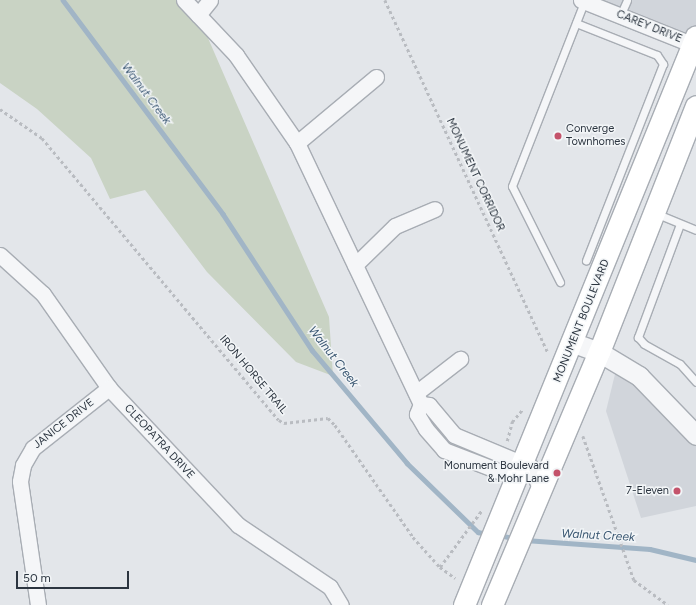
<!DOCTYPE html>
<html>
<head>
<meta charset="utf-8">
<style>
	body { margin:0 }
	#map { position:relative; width:696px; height:605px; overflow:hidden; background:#e3e6ea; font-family:Figtree,sans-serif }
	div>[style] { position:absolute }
	.built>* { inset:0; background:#d1d5db }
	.green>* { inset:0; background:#c9d3c4 }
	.stream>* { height:4.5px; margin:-2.25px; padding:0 2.25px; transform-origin:2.25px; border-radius:2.25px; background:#a1b5c6 }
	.path>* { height:2.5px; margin-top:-1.25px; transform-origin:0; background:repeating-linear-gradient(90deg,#b9bcc1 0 3px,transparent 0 6px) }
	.roads { filter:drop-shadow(1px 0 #a8adb4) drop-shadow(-1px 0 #a8adb4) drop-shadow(0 1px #a8adb4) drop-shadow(0 -1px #a8adb4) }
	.service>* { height:7px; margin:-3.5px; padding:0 3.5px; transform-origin:3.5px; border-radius:3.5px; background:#f5f6f8 }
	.minor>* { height:15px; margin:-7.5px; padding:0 7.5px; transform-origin:7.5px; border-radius:7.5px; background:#f5f6f8 }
	.tertiary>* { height:19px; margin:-9.5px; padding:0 9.5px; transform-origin:9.5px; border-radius:9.5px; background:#f5f6f8 }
	.secondary>* { height:21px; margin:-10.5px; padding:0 10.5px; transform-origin:10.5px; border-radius:10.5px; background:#fff }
	.dots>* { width:11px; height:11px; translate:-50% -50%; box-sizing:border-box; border:2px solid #f2f5f7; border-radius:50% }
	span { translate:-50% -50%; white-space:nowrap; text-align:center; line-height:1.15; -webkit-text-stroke:3px #f2f5f7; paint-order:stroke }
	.street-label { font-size:11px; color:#2c3540 }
	.poi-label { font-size:11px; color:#2c3540 }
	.left { translate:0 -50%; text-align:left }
	.right { translate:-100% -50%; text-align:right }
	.water-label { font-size:12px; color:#395671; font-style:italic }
	.scale { position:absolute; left:16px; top:571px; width:113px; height:18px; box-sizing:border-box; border:2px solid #2c3540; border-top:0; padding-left:5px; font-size:12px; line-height:14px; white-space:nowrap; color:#2c3540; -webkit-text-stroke:3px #f2f5f7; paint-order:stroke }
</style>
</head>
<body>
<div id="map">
	<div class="built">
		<i style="clip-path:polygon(581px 0,696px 0,696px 36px,693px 44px)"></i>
		<i style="clip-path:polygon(616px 370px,629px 377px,696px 442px,696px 506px,641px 518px,606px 411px)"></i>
	</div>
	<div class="green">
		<i style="clip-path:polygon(0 0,184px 0,198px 15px,329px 317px,333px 376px,296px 362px,207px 272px,145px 190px,110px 199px,91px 158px,37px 109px,0 83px)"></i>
	</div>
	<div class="stream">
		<i style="left:63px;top:0;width:267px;rotate:53.2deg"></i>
		<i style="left:223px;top:214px;width:163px;rotate:56.8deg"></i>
		<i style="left:312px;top:350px;width:148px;rotate:49.9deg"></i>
		<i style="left:407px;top:463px;width:99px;rotate:44.2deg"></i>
		<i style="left:478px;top:532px;width:9px;rotate:13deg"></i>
		<i style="left:498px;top:535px;width:16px;rotate:11deg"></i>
		<i style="left:525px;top:540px;width:125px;rotate:4.1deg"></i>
		<i style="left:650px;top:549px;width:47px;rotate:13.4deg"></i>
	</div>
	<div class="path">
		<i style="left:385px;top:0;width:389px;rotate:65.2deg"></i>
		<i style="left:0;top:109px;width:51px;rotate:34.6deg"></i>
		<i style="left:42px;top:138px;width:368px;rotate:50deg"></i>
		<i style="left:279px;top:420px;width:6px;rotate:31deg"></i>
		<i style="left:284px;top:423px;width:44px;rotate:-6.5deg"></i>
		<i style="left:328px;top:418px;width:10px;rotate:45deg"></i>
		<i style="left:335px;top:425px;width:136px;rotate:55.1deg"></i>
		<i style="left:413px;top:537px;width:40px;rotate:48deg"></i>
		<i style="left:440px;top:567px;width:71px;rotate:-53.6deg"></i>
		<i style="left:583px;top:436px;width:153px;rotate:70.5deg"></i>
		<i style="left:634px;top:580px;width:42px;rotate:36.3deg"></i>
		<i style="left:507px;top:441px;width:20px;rotate:-75deg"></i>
		<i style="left:512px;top:422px;width:17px;rotate:-50deg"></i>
		<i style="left:440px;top:567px;width:19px;rotate:36deg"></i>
	</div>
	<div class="roads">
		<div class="service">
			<i style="left:620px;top:16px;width:17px;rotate:-66deg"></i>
			<i style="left:576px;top:23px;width:87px;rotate:21.6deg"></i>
			<i style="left:657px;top:55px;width:11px;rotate:56deg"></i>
			<i style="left:663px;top:64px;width:211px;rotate:111.4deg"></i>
			<i style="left:655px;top:213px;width:44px;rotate:22.5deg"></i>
			<i style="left:680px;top:224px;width:121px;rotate:110.4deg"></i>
			<i style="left:638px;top:337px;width:9px;rotate:49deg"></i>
			<i style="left:644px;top:344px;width:41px;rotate:29.1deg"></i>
			<i style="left:680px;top:364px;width:24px;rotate:48deg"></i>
			<i style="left:560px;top:282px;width:107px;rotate:-116.6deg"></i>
			<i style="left:512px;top:186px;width:198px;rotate:-68.6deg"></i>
		</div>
		<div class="minor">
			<i style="left:184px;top:0;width:76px;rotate:46.6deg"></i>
			<i style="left:236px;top:55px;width:107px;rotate:55.3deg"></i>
			<i style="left:297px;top:143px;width:289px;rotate:64.6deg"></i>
			<i style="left:421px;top:404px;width:11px;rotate:112deg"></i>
			<i style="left:417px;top:414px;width:17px;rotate:59deg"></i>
			<i style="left:426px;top:429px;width:28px;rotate:49deg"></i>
			<i style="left:444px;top:450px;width:78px;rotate:21deg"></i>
			<i style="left:581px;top:0;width:124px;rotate:21.8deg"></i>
			<i style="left:198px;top:15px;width:19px;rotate:-51deg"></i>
			<i style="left:297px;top:143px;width:103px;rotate:-39.9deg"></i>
			<i style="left:0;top:255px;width:58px;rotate:42.2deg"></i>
			<i style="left:43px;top:294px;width:115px;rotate:54.9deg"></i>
			<i style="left:109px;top:388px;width:188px;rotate:46.7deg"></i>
			<i style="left:238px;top:525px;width:111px;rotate:34deg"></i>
			<i style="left:330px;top:587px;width:21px;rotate:59deg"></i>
			<i style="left:355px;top:265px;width:56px;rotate:-44.3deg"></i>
			<i style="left:395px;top:226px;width:43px;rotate:-23deg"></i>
			<i style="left:416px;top:393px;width:56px;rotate:-37.7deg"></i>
			<i style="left:421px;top:404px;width:8px;rotate:7deg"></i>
			<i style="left:429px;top:405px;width:39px;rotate:50deg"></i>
			<i style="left:454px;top:435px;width:83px;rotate:22.6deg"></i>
			<i style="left:531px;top:467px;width:23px;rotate:67deg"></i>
			<i style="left:38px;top:605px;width:125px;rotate:-98.3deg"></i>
			<i style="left:20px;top:481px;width:16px;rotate:-79deg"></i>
			<i style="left:23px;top:465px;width:20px;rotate:-60deg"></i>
			<i style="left:33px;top:448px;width:97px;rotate:-38.3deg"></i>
		</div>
		<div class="tertiary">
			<i style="left:574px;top:343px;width:27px;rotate:20deg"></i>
			<i style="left:599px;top:352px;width:47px;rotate:31deg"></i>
			<i style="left:639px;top:376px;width:82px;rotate:46deg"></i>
		</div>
		<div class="secondary">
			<i style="left:464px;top:605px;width:614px;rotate:-67.82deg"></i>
			<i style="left:492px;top:605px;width:275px;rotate:-67.1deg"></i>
			<i style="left:599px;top:352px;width:264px;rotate:-68.5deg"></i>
		</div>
	</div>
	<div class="dots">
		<i style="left:558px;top:136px;background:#c4536b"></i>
		<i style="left:557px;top:473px;background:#c4536b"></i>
		<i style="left:677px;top:491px;background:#c4536b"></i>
	</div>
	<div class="street-label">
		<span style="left:649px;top:27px;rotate:22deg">CAREY DRIVE</span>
		<span style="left:475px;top:175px;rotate:65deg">MONUMENT CORRIDOR</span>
		<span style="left:582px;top:321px;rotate:-68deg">MONUMENT BOULEVARD</span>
		<span style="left:253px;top:375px;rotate:50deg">IRON HORSE TRAIL</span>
		<span style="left:64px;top:424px;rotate:-38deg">JANICE DRIVE</span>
		<span style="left:159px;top:442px;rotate:47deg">CLEOPATRA DRIVE</span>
	</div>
	<div class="poi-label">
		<span class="left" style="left:566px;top:136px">Converge<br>Townhomes</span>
		<span class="right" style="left:549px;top:473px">Monument Boulevard<br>&amp; Mohr Lane</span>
		<span class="right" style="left:669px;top:491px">7-Eleven</span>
	</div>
	<div class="water-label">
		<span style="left:146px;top:94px;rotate:53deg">Walnut Creek</span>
		<span style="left:333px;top:357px;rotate:52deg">Walnut Creek</span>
		<span style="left:598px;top:536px;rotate:3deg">Walnut Creek</span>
	</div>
	<div class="scale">50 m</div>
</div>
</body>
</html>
